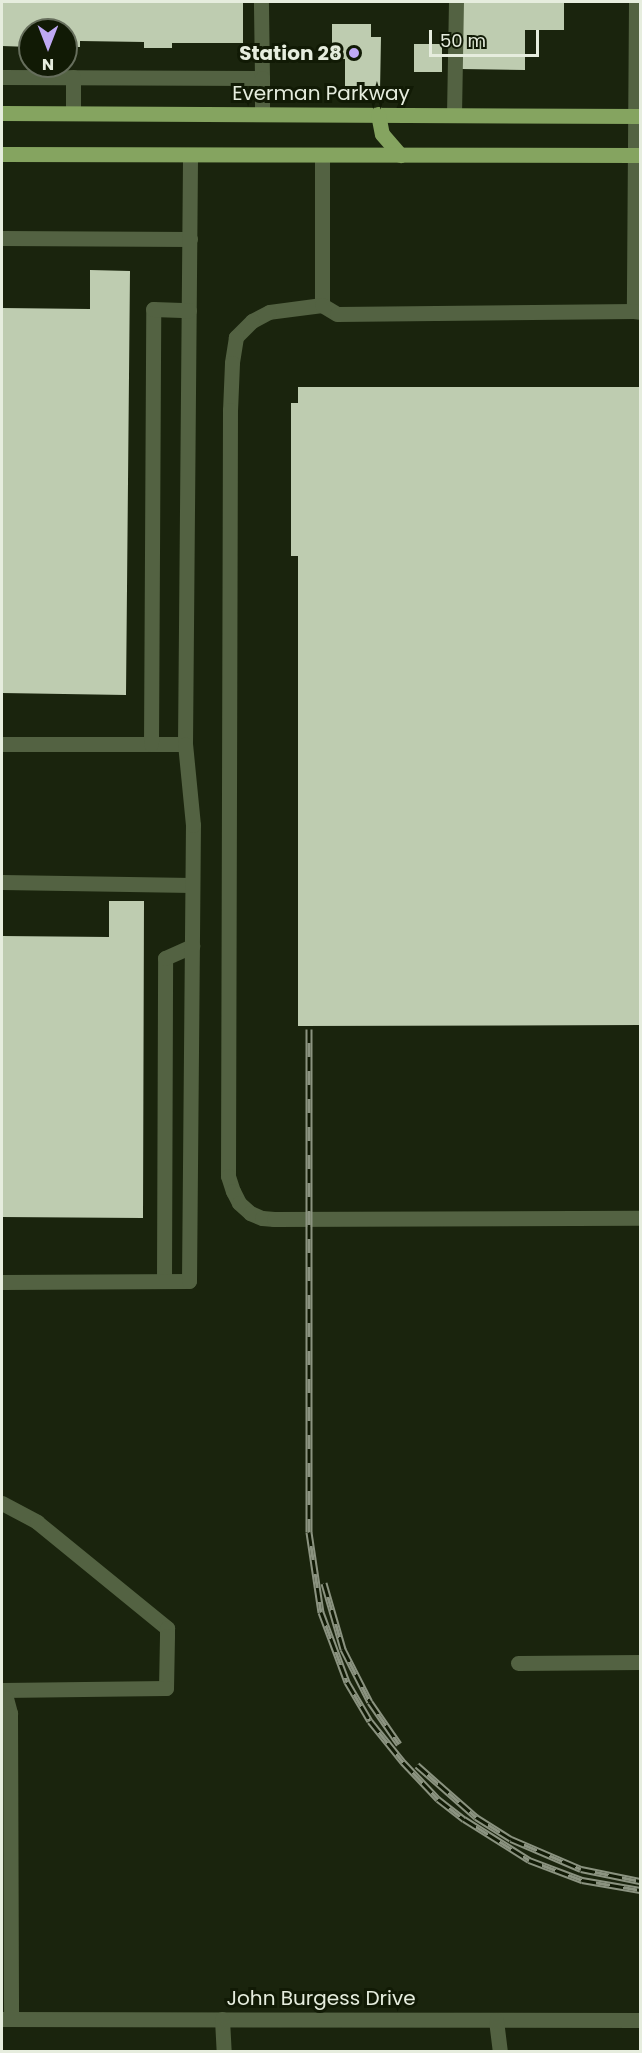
<!DOCTYPE html>
<html>
<head>
<meta charset="utf-8">
<style>
	body { margin:0 }
	#map { position:relative; width:642px; height:2053px; overflow:hidden; background:#1a240d; font-family:Poppins,sans-serif }
	div>[style] { position:absolute }
	.building>* { inset:0; background:#beccb0; transform-origin:0 0 }
	.minor>* { height:15px; margin:-7.5px; padding:0 7.5px; transform-origin:7.5px; border-radius:7.5px; background:#536242 }
	.major>* { height:15px; margin:-7.5px; padding:0 7.5px; transform-origin:7.5px; border-radius:7.5px; background:#85a460 }
	.rail>* { height:7px; margin-top:-3.5px; transform-origin:0; background:repeating-linear-gradient(90deg,#111a05 0 14px,#8b9380 0 28px); box-sizing:border-box; border-block:2px solid #8b9380 }
	.dots>* { width:16px; height:16px; translate:-50% -50%; box-sizing:border-box; border:3px solid #111a05; border-radius:50% }
	span { translate:-50% -50%; white-space:nowrap; text-align:center; line-height:1.15; -webkit-text-stroke:6px #111a05; paint-order:stroke }
	.poi-label { font-size:20px; color:#e6edde; font-weight:700 }
	.right { translate:-100% -50%; text-align:right }
	.street-label { font-size:20px; color:#e6edde }
	.frame { position:absolute; inset:0; border:3px solid #e6edde; pointer-events:none }
	.north { position:absolute; left:18px; top:18px; width:60px; height:60px; box-sizing:border-box; background:#111a05; border:2px solid #666e5c; border-radius:50%; rotate:180deg; font-size:16px; font-weight:700; line-height:24px; text-align:center; color:#e6edde }
	.north::after { content:''; display:block; margin:auto; width:21px; height:27px; background:#bfa9f4; clip-path:polygon(50% 0,100% 100%,50% 72%,0 100%) }
	.scale { position:absolute; left:429px; top:30px; width:110px; height:27px; box-sizing:border-box; border:3px solid #e6edde; border-top:0; padding-left:8px; font-size:18px; line-height:21px; white-space:nowrap; color:#e6edde; -webkit-text-stroke:4px #111a05; paint-order:stroke }
</style>
</head>
<body>
<div id="map">
	<div class="building">
		<i style="clip-path:polygon(2px 2px,243px 2px,243px 43px,172px 43px,172px 48px,144px 48px,144px 42px,80px 41px,80px 47px,66px 47px,66px 30px,30px 30px,30px 47px,2px 46px)"></i>
		<i style="clip-path:polygon(462px 2px,564px 2px,564px 30px,525px 30px,525px 70px,462px 69px)"></i>
		<i style="clip-path:polygon(332px 24px,371px 24px,371px 37px,381px 37px,380px 91px,345px 90px,345px 59px,328px 58px,328px 48px,332px 47px)"></i>
		<i style="left:414px;top:44px;width:28px;height:28px"></i>
		<i style="clip-path:polygon(90px 270px,130px 271px,126px 695px,2px 693px,2px 308px,90px 309px)"></i>
		<i style="clip-path:polygon(298px 387px,640px 387px,640px 1025px,298px 1026px,298px 556px,291px 556px,291px 403px,298px 403px)"></i>
		<i style="clip-path:polygon(109px 901px,144px 901px,143px 1218px,2px 1217px,2px 936px,109px 937px)"></i>
	</div>
	<div class="minor">
		<i style="left:636px;top:2px;width:309px;rotate:90.4deg"></i>
		<i style="left:634px;top:311px;width:6px;rotate:9deg"></i>
		<i style="left:2px;top:77px;width:260px;rotate:0.2deg"></i>
		<i style="left:262px;top:78px;width:76px;rotate:-90.8deg"></i>
		<i style="left:73px;top:77px;width:36px;rotate:90deg"></i>
		<i style="left:262px;top:114px;width:36px;rotate:-90deg"></i>
		<i style="left:454px;top:115px;width:113px;rotate:-89deg"></i>
		<i style="left:322px;top:155px;width:150px;rotate:90deg"></i>
		<i style="left:322px;top:305px;width:53px;rotate:172.5deg"></i>
		<i style="left:269px;top:312px;width:19px;rotate:152deg"></i>
		<i style="left:252px;top:321px;width:23px;rotate:135deg"></i>
		<i style="left:236px;top:337px;width:26px;rotate:99deg"></i>
		<i style="left:232px;top:363px;width:47px;rotate:92.4deg"></i>
		<i style="left:230px;top:410px;width:766px;rotate:90.15deg"></i>
		<i style="left:228px;top:1176px;width:16px;rotate:72deg"></i>
		<i style="left:233px;top:1191px;width:13px;rotate:63deg"></i>
		<i style="left:239px;top:1203px;width:15px;rotate:42deg"></i>
		<i style="left:250px;top:1213px;width:13px;rotate:23deg"></i>
		<i style="left:262px;top:1218px;width:12px;rotate:5deg"></i>
		<i style="left:274px;top:1219px;width:366px;rotate:-0.2deg"></i>
		<i style="left:2px;top:238px;width:188px;rotate:0.3deg"></i>
		<i style="left:322px;top:305px;width:17px;rotate:31deg"></i>
		<i style="left:337px;top:314px;width:297px;rotate:-0.6deg"></i>
		<i style="left:2px;top:744px;width:183px"></i>
		<i style="left:185px;top:744px;width:589px;rotate:-89.51deg"></i>
		<i style="left:151px;top:744px;width:435px;rotate:-89.7deg"></i>
		<i style="left:153px;top:309px;width:36px;rotate:2deg"></i>
		<i style="left:2px;top:882px;width:190px;rotate:0.9deg"></i>
		<i style="left:164px;top:1281px;width:323px;rotate:-89.8deg"></i>
		<i style="left:165px;top:958px;width:30px;rotate:-24deg"></i>
		<i style="left:2px;top:1282px;width:187px;rotate:-0.3deg"></i>
		<i style="left:189px;top:1281px;width:456px;rotate:-89.5deg"></i>
		<i style="left:193px;top:825px;width:81px;rotate:-95.6deg"></i>
		<i style="left:2px;top:1503px;width:40px;rotate:28deg"></i>
		<i style="left:37px;top:1522px;width:168px;rotate:39.2deg"></i>
		<i style="left:167px;top:1628px;width:8px;rotate:90deg"></i>
		<i style="left:167px;top:1636px;width:52px;rotate:91.1deg"></i>
		<i style="left:166px;top:1688px;width:164px;rotate:179.3deg"></i>
		<i style="left:518px;top:1663px;width:122px;rotate:-0.5deg"></i>
		<i style="left:2px;top:1696px;width:4px;rotate:27deg"></i>
		<i style="left:6px;top:1698px;width:16px;rotate:75deg"></i>
		<i style="left:10px;top:1713px;width:306px;rotate:89.8deg"></i>
		<i style="left:2px;top:2019px;width:638px;rotate:0.09deg"></i>
		<i style="left:222px;top:2019px;width:33px;rotate:87deg"></i>
		<i style="left:496px;top:2020px;width:32px;rotate:83deg"></i>
	</div>
	<div class="major">
		<i style="left:2px;top:113px;width:638px;rotate:0.27deg"></i>
		<i style="left:378px;top:114px;width:20px;rotate:79deg"></i>
		<i style="left:382px;top:134px;width:28px;rotate:49deg"></i>
		<i style="left:2px;top:154px;width:638px;rotate:0.09deg"></i>
	</div>
	<div class="rail">
		<i style="left:309px;top:1029px;width:503px;rotate:90deg"></i>
		<i style="left:309px;top:1532px;width:81px;rotate:81.5deg"></i>
		<i style="left:321px;top:1612px;width:75px;rotate:69.6deg"></i>
		<i style="left:347px;top:1682px;width:45px;rotate:59.5deg"></i>
		<i style="left:370px;top:1721px;width:53px;rotate:51.2deg"></i>
		<i style="left:403px;top:1762px;width:51px;rotate:46.6deg"></i>
		<i style="left:438px;top:1799px;width:33px;rotate:38deg"></i>
		<i style="left:464px;top:1819px;width:77px;rotate:32.2deg"></i>
		<i style="left:529px;top:1860px;width:57px;rotate:20.7deg"></i>
		<i style="left:582px;top:1880px;width:59px;rotate:9.8deg"></i>
		<i style="left:324px;top:1583px;width:69px;rotate:73.9deg"></i>
		<i style="left:343px;top:1649px;width:59px;rotate:63deg"></i>
		<i style="left:370px;top:1702px;width:51px;rotate:55.4deg"></i>
		<i style="left:417px;top:1765px;width:79px;rotate:41.4deg"></i>
		<i style="left:476px;top:1817px;width:41px;rotate:32.2deg"></i>
		<i style="left:511px;top:1839px;width:76px;rotate:23.2deg"></i>
		<i style="left:581px;top:1869px;width:60px;rotate:11.5deg"></i>
	</div>
	<div class="dots">
		<i style="left:354px;top:53px;background:#bfa9f4"></i>
	</div>
	<div class="poi-label">
		<span class="right" style="left:342px;top:53px">Station 28</span>
	</div>
	<div class="street-label">
		<span style="left:321px;top:93px">Everman Parkway</span>
		<span style="left:321px;top:1998px">John Burgess Drive</span>
	</div>
	<div class="frame"></div>
	<div class="north">N</div>
	<div class="scale">50 m</div>
</div>
</body>
</html>
